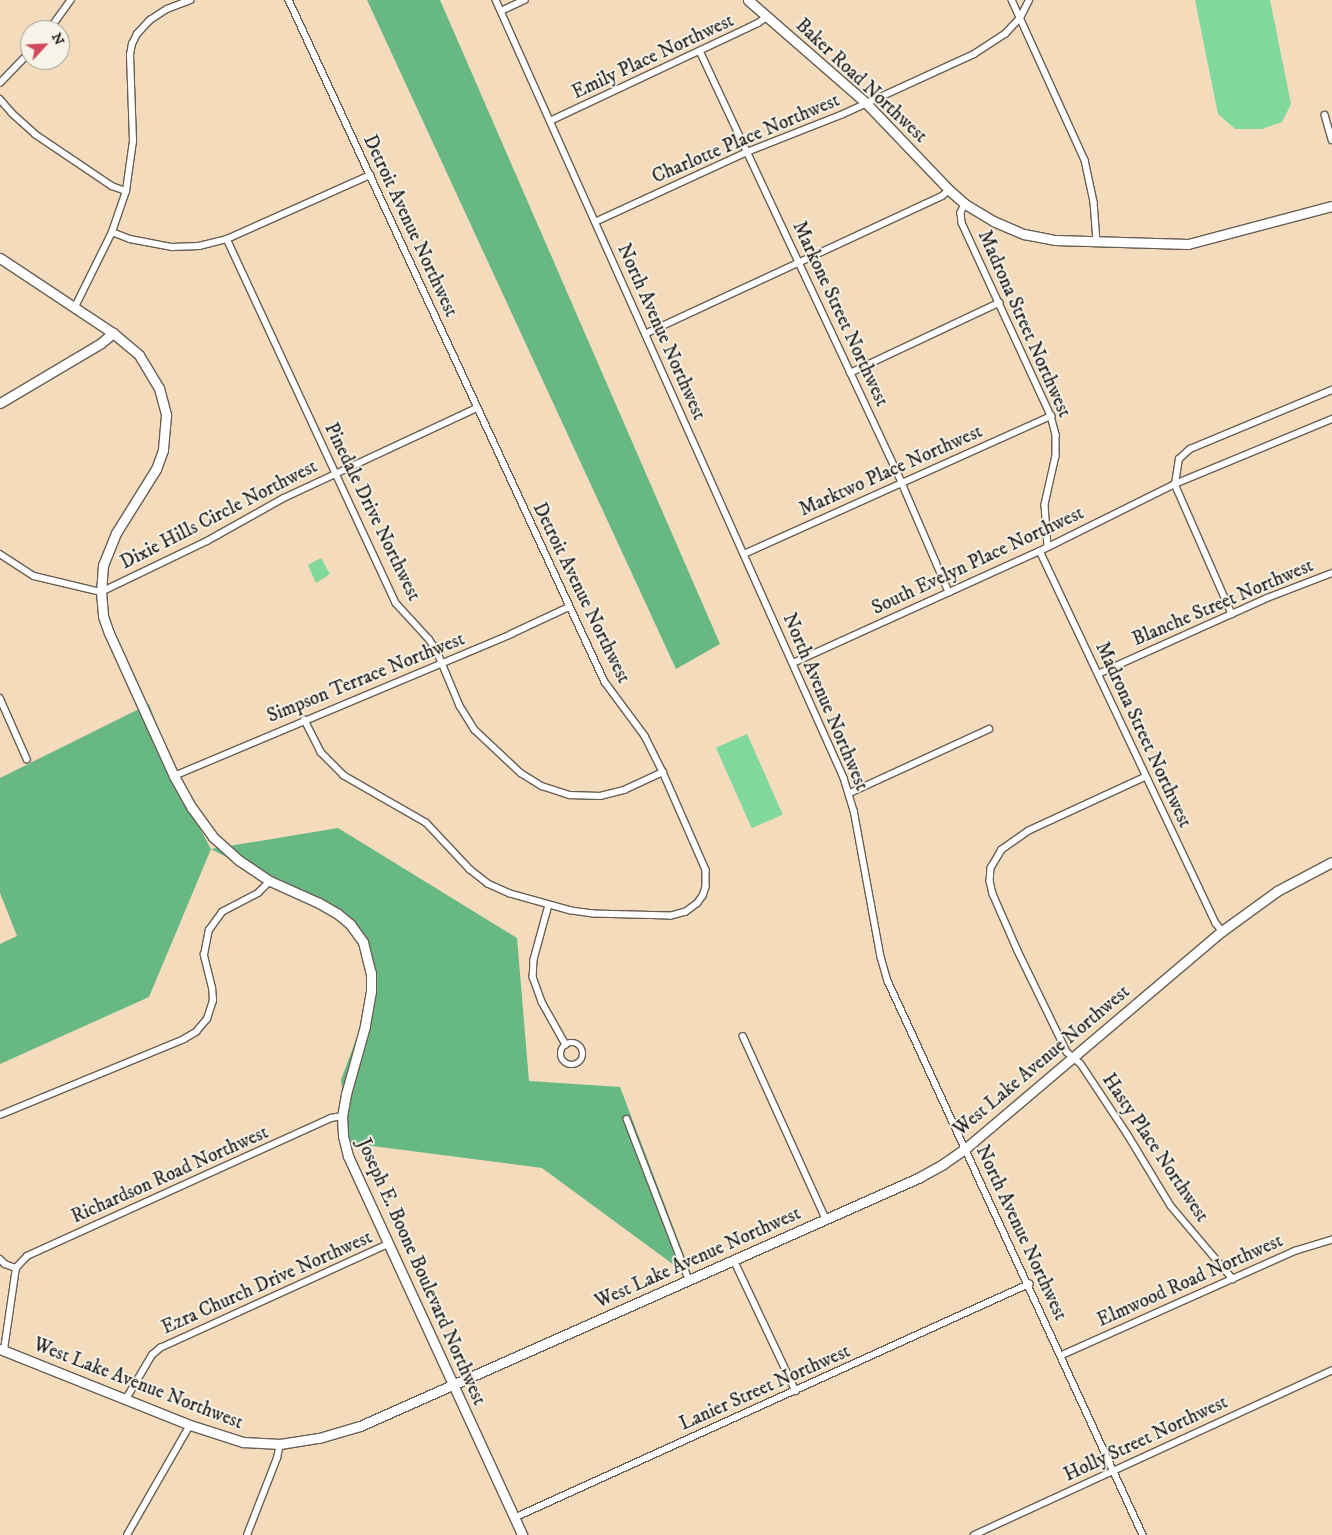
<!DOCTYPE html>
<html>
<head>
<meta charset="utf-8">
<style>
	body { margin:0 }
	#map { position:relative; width:1332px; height:1535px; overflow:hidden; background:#f3dbbc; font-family:"IM FELL DW Pica",serif }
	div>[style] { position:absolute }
	.green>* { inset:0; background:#81d89d; transform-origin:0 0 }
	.forest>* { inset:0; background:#68b884 }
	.roads { filter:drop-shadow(1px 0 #675f54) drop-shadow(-1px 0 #675f54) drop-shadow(0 1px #675f54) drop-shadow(0 -1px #675f54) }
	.street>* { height:5.5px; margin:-2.75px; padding:0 2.75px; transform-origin:2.75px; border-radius:2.75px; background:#fff }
	.street>.ring { margin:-2.75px; padding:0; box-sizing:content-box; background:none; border:5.5px solid #fff; border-radius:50% }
	.secondary>* { height:9px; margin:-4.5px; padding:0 4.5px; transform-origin:4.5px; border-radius:4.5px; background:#fff }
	span { translate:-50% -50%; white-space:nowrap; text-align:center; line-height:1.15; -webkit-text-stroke:4px #f7f3e8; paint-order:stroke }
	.street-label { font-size:19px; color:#1c1c1c }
	.north { position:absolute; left:20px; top:20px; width:50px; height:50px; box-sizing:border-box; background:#f7f3e8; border:1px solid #9f9d96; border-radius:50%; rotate:65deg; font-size:14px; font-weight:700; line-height:20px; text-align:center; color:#1c1c1c }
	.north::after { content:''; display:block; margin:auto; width:18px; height:22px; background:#d1495b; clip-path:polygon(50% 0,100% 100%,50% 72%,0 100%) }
</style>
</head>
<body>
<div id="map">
	<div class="green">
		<i style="clip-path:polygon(1195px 0,1270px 0,1291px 104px,1282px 122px,1262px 129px,1235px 129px,1218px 114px)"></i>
		<i style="clip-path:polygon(321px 558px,330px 574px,316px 583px,308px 565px)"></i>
		<i style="left:747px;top:734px;width:88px;height:34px;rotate:66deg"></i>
	</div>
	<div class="forest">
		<i style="clip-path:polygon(367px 0,440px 0,720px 644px,676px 669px)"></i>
		<i style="clip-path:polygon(149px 704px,185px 801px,211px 849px,338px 828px,517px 938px,529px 1081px,620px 1087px,693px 1279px,542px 1168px,349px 1143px,341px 1080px,375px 988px,363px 939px,328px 910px,211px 849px,149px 997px,0 1064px,0 944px,17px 936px,0 893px,0 778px)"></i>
	</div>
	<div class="roads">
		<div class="street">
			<i style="left:289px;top:0;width:752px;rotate:65.14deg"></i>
			<i style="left:605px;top:682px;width:67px;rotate:53.5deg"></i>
			<i style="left:645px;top:736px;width:40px;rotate:63.4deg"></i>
			<i style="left:663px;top:772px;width:107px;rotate:66.3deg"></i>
			<i style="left:706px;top:870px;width:17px;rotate:90deg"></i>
			<i style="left:706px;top:887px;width:9px;rotate:108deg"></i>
			<i style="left:703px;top:896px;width:9px;rotate:126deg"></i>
			<i style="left:698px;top:903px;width:15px;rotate:143deg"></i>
			<i style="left:686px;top:912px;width:16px;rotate:165deg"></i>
			<i style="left:671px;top:916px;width:78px;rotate:-178.5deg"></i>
			<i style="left:593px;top:914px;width:22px;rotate:-172deg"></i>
			<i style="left:571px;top:911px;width:63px;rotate:-164.4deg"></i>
			<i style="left:510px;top:894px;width:24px;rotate:-156deg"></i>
			<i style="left:488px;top:884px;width:23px;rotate:-142deg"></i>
			<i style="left:470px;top:870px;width:64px;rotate:-133.1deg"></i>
			<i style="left:426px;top:823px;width:95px;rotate:-150.2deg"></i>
			<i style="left:344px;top:776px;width:33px;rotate:-135deg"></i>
			<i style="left:321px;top:753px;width:37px;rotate:-117deg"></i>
			<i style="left:496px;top:0;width:852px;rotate:65.9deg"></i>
			<i style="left:844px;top:778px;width:34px;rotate:73deg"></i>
			<i style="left:854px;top:810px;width:149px;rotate:79.6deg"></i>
			<i style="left:881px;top:957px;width:25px;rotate:74deg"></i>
			<i style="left:888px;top:981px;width:610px;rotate:65.28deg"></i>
			<i style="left:1012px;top:0;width:176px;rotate:65.5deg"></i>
			<i style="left:1085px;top:160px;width:43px;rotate:77.9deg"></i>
			<i style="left:1094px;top:202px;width:40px;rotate:85.7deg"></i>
			<i style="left:501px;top:11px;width:26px;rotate:-25deg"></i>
			<i style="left:49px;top:30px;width:37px;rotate:-54deg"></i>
			<i style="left:700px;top:51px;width:477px;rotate:64.9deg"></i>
			<i style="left:902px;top:483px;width:119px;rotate:66.7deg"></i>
			<i style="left:0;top:83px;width:43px;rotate:-45.9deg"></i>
			<i style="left:0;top:99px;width:18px;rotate:49deg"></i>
			<i style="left:12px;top:113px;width:31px;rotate:42deg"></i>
			<i style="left:35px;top:134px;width:93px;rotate:34deg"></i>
			<i style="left:112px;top:186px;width:15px;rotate:20deg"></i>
			<i style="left:1325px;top:115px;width:26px;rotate:74deg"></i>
			<i style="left:550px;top:121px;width:230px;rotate:-25.2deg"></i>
			<i style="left:758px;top:23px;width:11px;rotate:-34deg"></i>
			<i style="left:965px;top:204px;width:10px;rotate:114deg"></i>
			<i style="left:961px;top:213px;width:10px;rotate:84deg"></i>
			<i style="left:962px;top:223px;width:213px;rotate:65.2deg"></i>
			<i style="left:1051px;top:416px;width:20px;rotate:75deg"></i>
			<i style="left:1056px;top:435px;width:21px;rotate:90deg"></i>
			<i style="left:1056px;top:456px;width:50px;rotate:102.7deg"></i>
			<i style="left:1045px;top:505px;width:42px;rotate:85.9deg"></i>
			<i style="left:595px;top:222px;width:167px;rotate:-24.7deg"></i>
			<i style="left:747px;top:152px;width:101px;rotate:-21.5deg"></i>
			<i style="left:841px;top:115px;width:146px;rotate:-24.6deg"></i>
			<i style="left:974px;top:54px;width:37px;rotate:-33deg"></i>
			<i style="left:1005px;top:34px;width:22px;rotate:-47deg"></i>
			<i style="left:1020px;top:18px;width:20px;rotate:-63deg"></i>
			<i style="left:112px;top:232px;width:19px;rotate:21deg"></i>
			<i style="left:130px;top:239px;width:43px;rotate:10.8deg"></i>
			<i style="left:172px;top:247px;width:27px;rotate:-2deg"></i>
			<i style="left:199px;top:246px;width:29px;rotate:-14deg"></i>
			<i style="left:227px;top:239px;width:157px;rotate:-24.1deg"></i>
			<i style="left:227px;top:239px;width:401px;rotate:65.1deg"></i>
			<i style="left:396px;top:603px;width:49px;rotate:47.5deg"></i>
			<i style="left:429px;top:639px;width:14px;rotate:56deg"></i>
			<i style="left:437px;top:651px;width:60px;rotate:67.3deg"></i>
			<i style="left:460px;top:706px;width:28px;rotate:58deg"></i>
			<i style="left:475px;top:730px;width:63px;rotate:43.1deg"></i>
			<i style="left:521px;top:773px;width:25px;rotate:32deg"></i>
			<i style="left:542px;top:786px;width:29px;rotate:18deg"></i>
			<i style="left:570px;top:795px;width:30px;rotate:2deg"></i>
			<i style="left:600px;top:796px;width:25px;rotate:-14deg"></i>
			<i style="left:624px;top:790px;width:43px;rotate:-24.8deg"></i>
			<i style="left:75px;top:307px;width:84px;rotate:-63.7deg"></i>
			<i style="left:112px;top:232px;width:43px;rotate:-71.1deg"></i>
			<i style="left:126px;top:191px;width:50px;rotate:-82deg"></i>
			<i style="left:133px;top:141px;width:86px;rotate:-92deg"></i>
			<i style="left:130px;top:55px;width:11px;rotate:-80deg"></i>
			<i style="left:132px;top:44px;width:11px;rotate:-63deg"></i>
			<i style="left:137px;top:34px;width:19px;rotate:-47deg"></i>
			<i style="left:150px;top:20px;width:20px;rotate:-33deg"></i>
			<i style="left:167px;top:9px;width:25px;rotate:-21deg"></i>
			<i style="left:645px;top:334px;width:327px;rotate:-24.9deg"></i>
			<i style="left:942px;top:196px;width:9px;rotate:-41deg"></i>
			<i style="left:850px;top:373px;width:165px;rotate:-25.2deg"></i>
			<i style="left:1175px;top:484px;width:25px;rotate:-81deg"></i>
			<i style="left:1179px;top:459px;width:15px;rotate:-42deg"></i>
			<i style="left:1190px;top:449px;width:154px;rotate:-22.6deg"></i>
			<i style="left:1175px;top:484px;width:142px;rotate:66.3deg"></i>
			<i style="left:1040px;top:551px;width:412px;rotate:64.7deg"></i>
			<i style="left:1216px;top:923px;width:10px;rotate:53deg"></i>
			<i style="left:0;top:554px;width:40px;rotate:32.9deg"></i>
			<i style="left:34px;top:576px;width:69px;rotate:13.4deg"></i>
			<i style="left:101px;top:592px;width:118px;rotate:-25.7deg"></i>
			<i style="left:207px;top:541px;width:88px;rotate:-29.2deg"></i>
			<i style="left:284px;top:498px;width:213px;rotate:-25deg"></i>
			<i style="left:744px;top:554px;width:337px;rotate:-24.2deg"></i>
			<i style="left:793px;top:663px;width:271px;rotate:-24.4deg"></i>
			<i style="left:1040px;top:551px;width:151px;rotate:-26.4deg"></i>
			<i style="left:1175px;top:484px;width:170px;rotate:-22.5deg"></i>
			<i style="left:1098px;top:674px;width:185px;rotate:-24.2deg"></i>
			<i style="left:1267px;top:598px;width:70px;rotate:-21deg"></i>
			<i style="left:0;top:698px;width:67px;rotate:66.1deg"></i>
			<i style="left:174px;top:776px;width:366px;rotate:-22.8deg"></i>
			<i style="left:511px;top:634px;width:64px;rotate:-25deg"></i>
			<i style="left:1146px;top:777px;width:129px;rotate:155.2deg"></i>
			<i style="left:1029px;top:831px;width:33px;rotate:145deg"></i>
			<i style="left:1002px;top:850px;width:21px;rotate:121deg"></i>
			<i style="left:991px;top:868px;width:13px;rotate:94deg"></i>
			<i style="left:990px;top:881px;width:13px;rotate:77deg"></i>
			<i style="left:993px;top:894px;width:62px;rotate:66.3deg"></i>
			<i style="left:1018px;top:951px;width:112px;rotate:64.1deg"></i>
			<i style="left:1067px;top:1052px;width:18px;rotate:41deg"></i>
			<i style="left:1081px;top:1064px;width:85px;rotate:56.5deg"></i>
			<i style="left:1128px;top:1135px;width:83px;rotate:58.8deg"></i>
			<i style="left:1171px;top:1206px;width:96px;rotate:49.7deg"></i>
			<i style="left:850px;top:793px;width:153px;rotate:-24.7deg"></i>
			<i style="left:549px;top:905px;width:57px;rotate:105.3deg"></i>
			<i style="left:534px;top:960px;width:17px;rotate:93deg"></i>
			<i style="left:533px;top:977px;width:27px;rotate:70deg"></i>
			<i style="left:542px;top:1002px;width:49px;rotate:60.8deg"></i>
			<i style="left:743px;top:1036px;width:201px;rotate:65.6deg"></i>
			<i class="ring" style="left:561px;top:1043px;width:16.5px;height:16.5px"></i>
			<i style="left:0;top:1115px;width:199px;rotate:-22.4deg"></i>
			<i style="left:184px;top:1039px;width:14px;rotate:-30deg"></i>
			<i style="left:196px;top:1032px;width:17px;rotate:-50deg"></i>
			<i style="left:207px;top:1019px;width:19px;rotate:-72deg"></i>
			<i style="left:213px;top:1001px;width:13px;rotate:-94deg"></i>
			<i style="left:212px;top:988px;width:34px;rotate:-104deg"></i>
			<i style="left:204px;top:955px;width:25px;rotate:-79deg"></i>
			<i style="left:209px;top:930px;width:22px;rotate:-54deg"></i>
			<i style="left:222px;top:912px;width:41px;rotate:-27.8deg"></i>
			<i style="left:258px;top:893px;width:17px;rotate:-45deg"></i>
			<i style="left:627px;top:1119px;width:173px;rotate:68.9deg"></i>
			<i style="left:0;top:1259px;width:7px;rotate:45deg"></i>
			<i style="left:5px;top:1264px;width:12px;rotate:20deg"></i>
			<i style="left:734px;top:1260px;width:145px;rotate:64.7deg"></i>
			<i style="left:4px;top:1350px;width:83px;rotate:-81.7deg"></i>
			<i style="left:16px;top:1268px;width:16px;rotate:-47deg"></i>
			<i style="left:27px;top:1256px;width:334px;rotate:-24.4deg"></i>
			<i style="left:331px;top:1118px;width:11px;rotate:-10deg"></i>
			<i style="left:1062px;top:1355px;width:255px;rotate:-24.1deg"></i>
			<i style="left:1295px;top:1251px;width:39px;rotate:-17deg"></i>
			<i style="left:126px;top:1399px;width:51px;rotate:-59.4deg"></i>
			<i style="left:152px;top:1355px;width:11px;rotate:-41deg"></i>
			<i style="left:160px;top:1348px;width:251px;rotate:-24.5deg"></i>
			<i style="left:514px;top:1518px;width:566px;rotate:-24.44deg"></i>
			<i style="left:127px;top:1535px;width:127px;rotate:-60.2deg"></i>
			<i style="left:247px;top:1535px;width:83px;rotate:-68.7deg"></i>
			<i style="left:277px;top:1458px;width:14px;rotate:-78deg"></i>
			<i style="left:974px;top:1535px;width:394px;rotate:-24.7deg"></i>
		</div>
		<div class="secondary">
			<i style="left:748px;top:0;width:157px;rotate:41.1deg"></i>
			<i style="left:866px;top:103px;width:120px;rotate:46.3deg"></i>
			<i style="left:949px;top:190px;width:21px;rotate:41deg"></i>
			<i style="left:965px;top:204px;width:33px;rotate:31deg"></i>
			<i style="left:993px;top:221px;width:34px;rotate:23deg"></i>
			<i style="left:1024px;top:234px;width:32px;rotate:11deg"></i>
			<i style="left:1055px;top:240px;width:133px;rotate:1.7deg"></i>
			<i style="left:1188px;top:244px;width:149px;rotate:-14.8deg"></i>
			<i style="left:0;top:258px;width:136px;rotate:33.6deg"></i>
			<i style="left:113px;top:333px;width:34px;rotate:40deg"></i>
			<i style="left:139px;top:355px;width:39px;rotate:59deg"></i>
			<i style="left:159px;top:388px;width:28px;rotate:75deg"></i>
			<i style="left:166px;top:415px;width:35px;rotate:95deg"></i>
			<i style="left:163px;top:450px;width:20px;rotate:110deg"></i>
			<i style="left:156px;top:469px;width:75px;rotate:122deg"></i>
			<i style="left:116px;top:533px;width:35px;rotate:112deg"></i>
			<i style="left:103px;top:565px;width:27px;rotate:94deg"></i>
			<i style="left:101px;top:592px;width:24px;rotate:85deg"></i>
			<i style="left:103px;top:616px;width:18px;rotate:71deg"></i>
			<i style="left:109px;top:633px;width:157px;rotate:65.6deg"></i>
			<i style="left:174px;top:776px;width:37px;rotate:61deg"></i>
			<i style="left:192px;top:808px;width:36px;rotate:54deg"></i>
			<i style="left:213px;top:837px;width:36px;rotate:42deg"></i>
			<i style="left:240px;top:861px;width:36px;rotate:34deg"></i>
			<i style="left:270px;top:881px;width:54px;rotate:24.2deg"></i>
			<i style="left:319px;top:903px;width:22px;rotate:30deg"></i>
			<i style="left:338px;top:914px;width:16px;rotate:40deg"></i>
			<i style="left:350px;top:924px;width:22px;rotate:54deg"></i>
			<i style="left:363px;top:942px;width:32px;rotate:76deg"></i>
			<i style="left:371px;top:973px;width:18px;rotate:90deg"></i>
			<i style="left:371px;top:991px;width:36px;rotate:100deg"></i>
			<i style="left:365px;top:1026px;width:71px;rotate:105.6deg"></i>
			<i style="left:346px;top:1094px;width:22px;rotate:100deg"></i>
			<i style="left:342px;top:1116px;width:20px;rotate:87deg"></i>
			<i style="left:343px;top:1136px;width:21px;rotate:76deg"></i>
			<i style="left:348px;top:1156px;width:417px;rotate:65.3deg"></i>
			<i style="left:0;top:403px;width:117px;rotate:-30.7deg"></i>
			<i style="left:101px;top:343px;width:16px;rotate:-40deg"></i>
			<i style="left:0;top:1349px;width:205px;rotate:21.8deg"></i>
			<i style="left:190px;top:1425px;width:56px;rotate:17.8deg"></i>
			<i style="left:243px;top:1442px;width:37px;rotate:3deg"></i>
			<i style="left:280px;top:1444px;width:39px;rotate:-9deg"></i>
			<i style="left:319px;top:1438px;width:43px;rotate:-16.3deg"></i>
			<i style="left:360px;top:1426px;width:611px;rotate:-23.96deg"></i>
			<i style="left:918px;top:1178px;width:29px;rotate:-29deg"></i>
			<i style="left:943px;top:1164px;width:28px;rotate:-35deg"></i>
			<i style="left:966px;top:1148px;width:336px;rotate:-40.3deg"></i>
			<i style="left:1222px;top:931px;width:68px;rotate:-36deg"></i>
			<i style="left:1277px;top:891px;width:62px;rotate:-27.8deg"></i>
		</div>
	</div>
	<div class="street-label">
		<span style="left:653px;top:57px;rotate:-25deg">Emily Place Northwest</span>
		<span style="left:861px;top:81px;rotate:43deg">Baker Road Northwest</span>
		<span style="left:746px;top:139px;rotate:-23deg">Charlotte Place Northwest</span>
		<span style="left:410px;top:226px;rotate:65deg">Detroit Avenue Northwest</span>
		<span style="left:840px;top:314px;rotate:65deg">Markone Street Northwest</span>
		<span style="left:1024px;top:324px;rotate:66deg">Madrona Street Northwest</span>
		<span style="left:661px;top:332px;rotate:66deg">North Avenue Northwest</span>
		<span style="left:891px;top:471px;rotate:-24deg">Marktwo Place Northwest</span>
		<span style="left:372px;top:512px;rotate:64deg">Pinedale Drive Northwest</span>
		<span style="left:219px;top:515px;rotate:-27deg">Dixie Hills Circle Northwest</span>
		<span style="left:978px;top:561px;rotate:-25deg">South Evelyn Place Northwest</span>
		<span style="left:581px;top:593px;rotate:64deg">Detroit Avenue Northwest</span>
		<span style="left:1223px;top:603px;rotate:-23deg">Blanche Street Northwest</span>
		<span style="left:366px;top:678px;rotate:-22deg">Simpson Terrace Northwest</span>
		<span style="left:825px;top:702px;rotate:67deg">North Avenue Northwest</span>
		<span style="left:1143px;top:735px;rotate:65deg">Madrona Street Northwest</span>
		<span style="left:1042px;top:1061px;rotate:-40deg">West Lake Avenue Northwest</span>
		<span style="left:1155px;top:1148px;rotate:56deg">Hasty Place Northwest</span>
		<span style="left:170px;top:1175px;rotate:-24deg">Richardson Road Northwest</span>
		<span style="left:1021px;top:1233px;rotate:65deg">North Avenue Northwest</span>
		<span style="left:698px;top:1258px;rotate:-24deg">West Lake Avenue Northwest</span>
		<span style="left:421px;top:1272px;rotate:66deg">Joseph E. Boone Boulevard Northwest</span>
		<span style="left:1190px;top:1281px;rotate:-24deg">Elmwood Road Northwest</span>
		<span style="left:267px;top:1283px;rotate:-24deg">Ezra Church Drive Northwest</span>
		<span style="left:138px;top:1384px;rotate:21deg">West Lake Avenue Northwest</span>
		<span style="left:765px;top:1388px;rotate:-24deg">Lanier Street Northwest</span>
		<span style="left:1146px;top:1439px;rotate:-25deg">Holly Street Northwest</span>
	</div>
	<div class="north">N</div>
</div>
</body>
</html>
